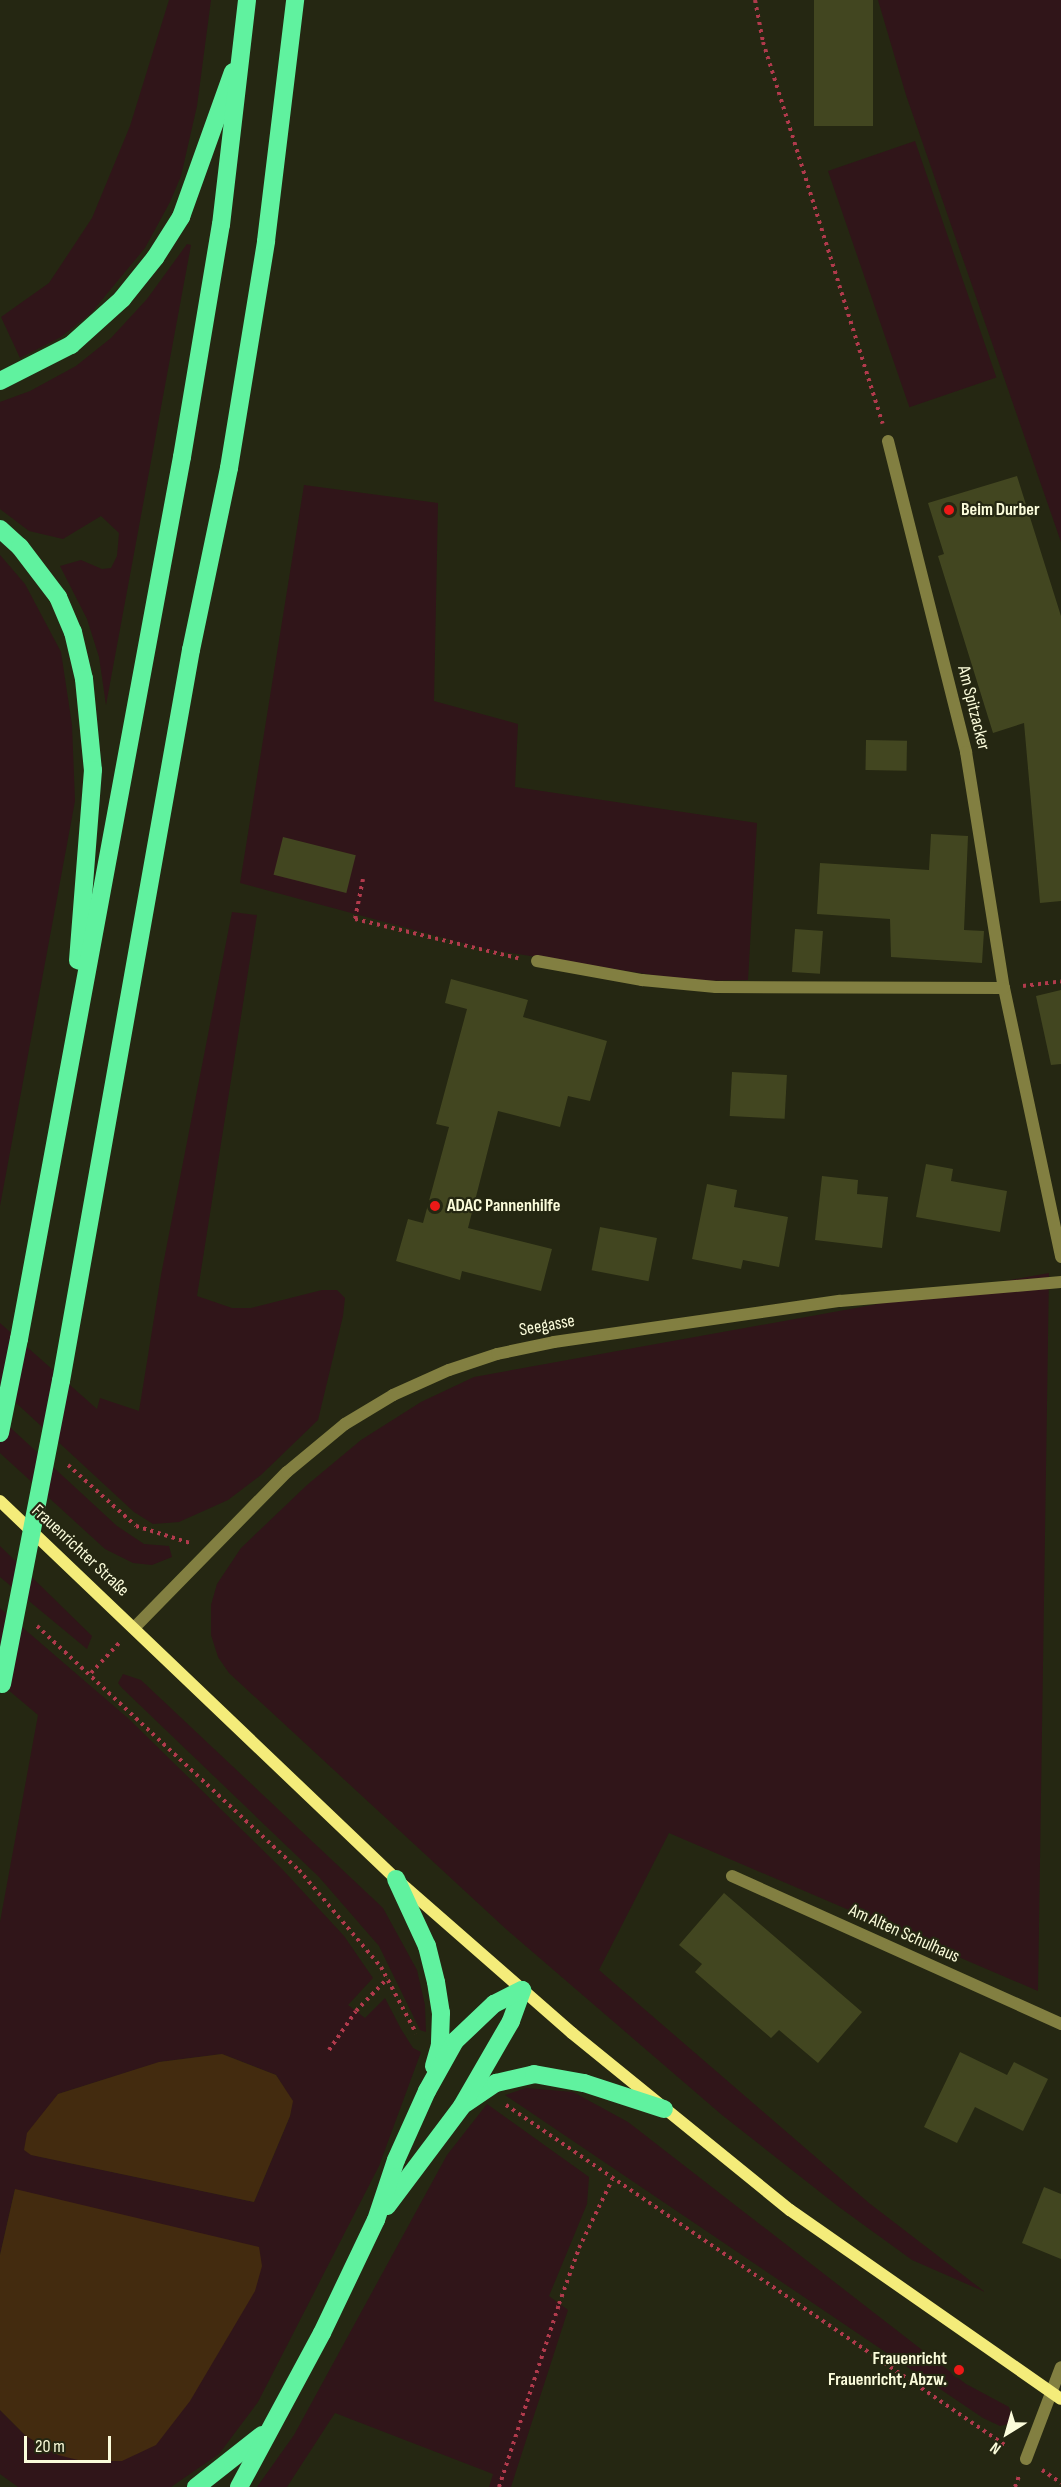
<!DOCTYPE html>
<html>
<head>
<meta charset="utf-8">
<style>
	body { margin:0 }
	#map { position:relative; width:1061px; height:2487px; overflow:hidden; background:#252712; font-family:"Sofia Sans Condensed",sans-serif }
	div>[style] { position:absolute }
	.green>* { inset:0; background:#301519; transform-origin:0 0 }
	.water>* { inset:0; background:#432b0f }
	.building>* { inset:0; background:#424620; transform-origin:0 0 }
	.path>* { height:4px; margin-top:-2px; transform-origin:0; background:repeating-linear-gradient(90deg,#b13a4c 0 3px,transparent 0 7.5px) }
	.minor>* { height:12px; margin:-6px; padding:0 6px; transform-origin:6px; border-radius:6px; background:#827f41 }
	.secondary>* { height:12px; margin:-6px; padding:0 6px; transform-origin:6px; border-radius:6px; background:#f4ec7a }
	.motorway>* { height:18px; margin:-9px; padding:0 9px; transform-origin:9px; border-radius:9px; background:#60f29f }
	.motorway-bridge>* { height:18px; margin:-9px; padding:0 9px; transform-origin:9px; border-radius:9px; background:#60f29f }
	.dots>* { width:16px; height:16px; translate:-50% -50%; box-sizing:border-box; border:3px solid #252712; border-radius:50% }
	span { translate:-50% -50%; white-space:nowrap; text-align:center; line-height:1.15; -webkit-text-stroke:4.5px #252712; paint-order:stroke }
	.poi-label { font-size:18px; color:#fbfcdb; font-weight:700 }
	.left { translate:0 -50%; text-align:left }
	.right { translate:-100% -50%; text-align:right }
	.street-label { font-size:18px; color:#fbfcdb }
	.north { position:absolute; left:977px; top:2403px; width:60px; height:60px; -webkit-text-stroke:4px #252712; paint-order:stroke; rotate:217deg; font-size:16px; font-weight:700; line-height:24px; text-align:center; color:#fbfcdb }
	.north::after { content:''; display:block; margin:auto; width:21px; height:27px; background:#fbfcdb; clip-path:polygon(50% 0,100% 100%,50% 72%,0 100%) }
	.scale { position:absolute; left:24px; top:2436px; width:87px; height:27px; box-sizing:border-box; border:3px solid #fbfcdb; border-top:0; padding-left:8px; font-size:18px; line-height:21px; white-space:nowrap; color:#fbfcdb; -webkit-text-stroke:4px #252712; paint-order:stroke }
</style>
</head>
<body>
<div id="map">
	<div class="green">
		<i style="clip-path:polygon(169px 0,211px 0,197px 106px,181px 176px,170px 202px,145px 248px,91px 313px,61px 337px,20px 358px,1px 317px,49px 283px,92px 218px,130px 126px)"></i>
		<i style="clip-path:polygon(878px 0,1061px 0,1061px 542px,906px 95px)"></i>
		<i style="left:915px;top:141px;width:250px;height:92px;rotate:71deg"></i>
		<i style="clip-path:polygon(187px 244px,191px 245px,106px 705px,99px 657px,87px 619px,60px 566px,81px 560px,102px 569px,111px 568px,117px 556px,119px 533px,101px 516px,63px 539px,29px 531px,0 509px,0 402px,30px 391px,76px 366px,111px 338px,147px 299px)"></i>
		<i style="clip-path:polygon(304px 485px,438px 503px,434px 701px,518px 724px,515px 787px,757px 823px,748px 980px,691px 981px,485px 949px,240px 883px)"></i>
		<i style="clip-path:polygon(0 555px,25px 584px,61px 652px,72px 725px,75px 801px,0 1206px)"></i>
		<i style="clip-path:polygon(232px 912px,257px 915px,197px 1296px,232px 1308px,251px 1308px,322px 1290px,337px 1290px,345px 1298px,343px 1316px,318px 1420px,261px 1475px,228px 1500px,179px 1522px,153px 1524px,134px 1512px,0 1388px,0 1323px,97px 1409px,100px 1398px,139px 1411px,161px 1275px)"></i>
		<i style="clip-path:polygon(1049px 1273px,1038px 1991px,669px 1833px,599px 1970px,869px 2203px,985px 2292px,912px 2260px,839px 2207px,722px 2115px,506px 1929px,229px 1673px,218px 1657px,211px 1635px,211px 1605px,217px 1584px,241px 1548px,307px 1485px,361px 1440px,421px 1402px,474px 1377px)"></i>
		<i style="clip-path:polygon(0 1418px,117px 1526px,144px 1544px,169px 1546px,172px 1557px,152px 1565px,133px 1563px,105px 1549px,0 1453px)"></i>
		<i style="clip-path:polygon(0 1546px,92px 1636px,87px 1649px,0 1577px)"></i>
		<i style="clip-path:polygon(evenodd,0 1608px,130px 1720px,283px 1870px,344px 1936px,373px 1978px,348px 2005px,365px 2018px,385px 1998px,401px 2029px,413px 2048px,421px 2052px,379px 2166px,258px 2402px,219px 2454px,171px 2487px,18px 2487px,0 2474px,0 2410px,26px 2436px,15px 2189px,0 2255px,0 1922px,38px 1715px,0 1683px,0 1608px,222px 2054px,276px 2075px,292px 2101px,290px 2116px,254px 2202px,32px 2155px,58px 2094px,160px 2062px,222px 2054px)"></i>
		<i style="clip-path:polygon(123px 1674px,141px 1680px,383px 1908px,417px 1970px,425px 2005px,426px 2032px,420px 2030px,379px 1946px,319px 1877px,122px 1688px,118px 1683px)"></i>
		<i style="clip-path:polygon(526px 2088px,573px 2092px,628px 2122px,966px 2384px,1009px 2407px,1012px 2417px,1008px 2424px,1000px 2426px,983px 2418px,505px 2095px)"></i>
		<i style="clip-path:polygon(487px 2104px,589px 2177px,587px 2204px,549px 2296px,568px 2310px,511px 2487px,489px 2487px,493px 2474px,335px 2413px,287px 2487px,257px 2487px,294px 2435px,447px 2155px)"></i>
	</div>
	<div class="water">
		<i style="clip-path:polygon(222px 2054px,276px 2075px,293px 2101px,290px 2116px,254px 2202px,31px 2155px,24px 2150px,27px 2133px,58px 2094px,159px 2062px)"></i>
		<i style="clip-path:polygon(15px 2189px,259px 2247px,262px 2266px,255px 2291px,190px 2401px,156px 2445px,122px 2461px,82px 2461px,58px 2455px,26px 2436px,0 2410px,0 2255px)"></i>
	</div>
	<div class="building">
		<i style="left:814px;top:0;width:59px;height:126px"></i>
		<i style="clip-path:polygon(1017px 476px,1061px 616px,1061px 901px,1040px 903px,1024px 723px,993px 733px,938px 556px,944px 554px,928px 503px)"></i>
		<i style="left:866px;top:740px;width:41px;height:30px;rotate:1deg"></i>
		<i style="clip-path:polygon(931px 834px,968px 836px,964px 930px,984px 931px,982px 963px,891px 957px,890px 919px,817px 914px,820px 863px,929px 870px)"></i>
		<i style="left:283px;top:837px;width:75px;height:39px;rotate:14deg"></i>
		<i style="left:795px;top:929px;width:28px;height:43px;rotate:4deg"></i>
		<i style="clip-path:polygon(451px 979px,528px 1000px,523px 1017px,607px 1041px,590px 1101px,568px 1096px,560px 1127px,498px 1111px,491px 1138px,468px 1228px,552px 1249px,541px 1291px,462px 1271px,460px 1280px,396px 1261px,408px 1219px,423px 1223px,449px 1127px,436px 1124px,467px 1009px,445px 1003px)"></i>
		<i style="clip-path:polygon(1061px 990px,1061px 1064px,1051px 1065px,1036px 996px)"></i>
		<i style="left:732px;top:1072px;width:55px;height:44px;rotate:3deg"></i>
		<i style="clip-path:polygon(926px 1164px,953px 1169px,951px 1181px,1007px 1191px,1000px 1232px,916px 1217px)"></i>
		<i style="clip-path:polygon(822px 1176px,858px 1180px,857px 1194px,888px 1197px,882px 1248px,815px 1240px)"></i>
		<i style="clip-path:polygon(707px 1184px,737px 1190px,734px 1207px,788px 1217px,779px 1267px,743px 1260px,741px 1269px,692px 1259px)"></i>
		<i style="left:600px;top:1227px;width:58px;height:44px;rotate:11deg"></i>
		<i style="clip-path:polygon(724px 1893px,862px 2012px,818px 2063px,779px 2030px,771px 2038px,695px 1972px,702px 1964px,679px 1945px)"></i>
		<i style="clip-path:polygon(960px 2052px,1007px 2075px,1014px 2062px,1048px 2079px,1023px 2131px,975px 2107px,957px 2143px,924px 2127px)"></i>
		<i style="clip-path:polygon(1044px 2187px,1061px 2194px,1061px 2259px,1022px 2243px)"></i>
	</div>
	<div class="path">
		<i style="left:755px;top:0;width:43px;rotate:79.2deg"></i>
		<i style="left:763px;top:42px;width:400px;rotate:72.6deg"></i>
		<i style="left:363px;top:879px;width:41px;rotate:101.3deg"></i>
		<i style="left:355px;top:919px;width:168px;rotate:13.5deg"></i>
		<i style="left:1023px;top:986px;width:38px;rotate:-7deg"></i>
		<i style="left:68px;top:1465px;width:91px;rotate:41.9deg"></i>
		<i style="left:136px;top:1526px;width:57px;rotate:17.5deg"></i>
		<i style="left:37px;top:1626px;width:358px;rotate:43deg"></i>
		<i style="left:299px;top:1870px;width:127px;rotate:49.8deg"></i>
		<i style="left:381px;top:1967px;width:75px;rotate:62.1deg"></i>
		<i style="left:91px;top:1673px;width:41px;rotate:-47deg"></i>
		<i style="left:329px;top:2050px;width:47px;rotate:-55.3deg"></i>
		<i style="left:356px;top:2011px;width:45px;rotate:-45.9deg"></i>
		<i style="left:506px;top:2105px;width:607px;rotate:34.27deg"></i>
		<i style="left:1042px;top:2470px;width:23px;rotate:34deg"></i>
		<i style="left:499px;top:2487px;width:193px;rotate:-71.8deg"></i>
		<i style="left:559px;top:2304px;width:59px;rotate:-70.3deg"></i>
		<i style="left:579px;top:2248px;width:76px;rotate:-64.1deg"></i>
		<i style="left:1015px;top:2487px;width:12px;rotate:-70deg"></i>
	</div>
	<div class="minor">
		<i style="left:888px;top:441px;width:321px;rotate:75.9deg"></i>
		<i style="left:966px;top:752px;width:239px;rotate:80.9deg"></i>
		<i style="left:1004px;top:988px;width:275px;rotate:78deg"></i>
		<i style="left:537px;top:961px;width:107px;rotate:10.3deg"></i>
		<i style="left:642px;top:980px;width:74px;rotate:5.4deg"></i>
		<i style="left:716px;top:987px;width:288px;rotate:0.2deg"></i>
		<i style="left:135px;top:1627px;width:217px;rotate:-45.6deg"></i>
		<i style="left:287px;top:1472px;width:75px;rotate:-39.6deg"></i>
		<i style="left:345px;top:1424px;width:56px;rotate:-31.1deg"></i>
		<i style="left:393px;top:1395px;width:61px;rotate:-24.1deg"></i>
		<i style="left:449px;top:1370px;width:51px;rotate:-18.4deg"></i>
		<i style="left:497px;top:1354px;width:58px;rotate:-11.9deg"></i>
		<i style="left:554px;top:1342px;width:289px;rotate:-8.2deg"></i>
		<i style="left:840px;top:1301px;width:222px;rotate:-4.9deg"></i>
		<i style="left:732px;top:1876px;width:361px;rotate:24.2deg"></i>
		<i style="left:1026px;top:2459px;width:98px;rotate:-69.2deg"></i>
	</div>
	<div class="secondary">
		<i style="left:0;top:1501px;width:547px;rotate:43.67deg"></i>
		<i style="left:396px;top:1879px;width:234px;rotate:41.2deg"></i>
		<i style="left:572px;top:2033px;width:281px;rotate:39.1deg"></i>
		<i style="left:790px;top:2210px;width:330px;rotate:34.9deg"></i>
	</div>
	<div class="motorway">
		<i style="left:0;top:381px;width:80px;rotate:-26.9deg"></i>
		<i style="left:71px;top:345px;width:69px;rotate:-42deg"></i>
		<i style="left:122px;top:299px;width:53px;rotate:-51.2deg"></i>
		<i style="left:155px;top:258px;width:49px;rotate:-57.6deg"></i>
		<i style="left:181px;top:217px;width:154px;rotate:-70.3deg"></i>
		<i style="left:0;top:529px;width:27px;rotate:42deg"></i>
		<i style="left:20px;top:547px;width:63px;rotate:52.8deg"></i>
		<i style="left:58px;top:597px;width:38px;rotate:67deg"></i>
		<i style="left:73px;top:632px;width:48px;rotate:76.8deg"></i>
		<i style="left:84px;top:679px;width:91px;rotate:84.4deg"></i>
		<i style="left:93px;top:770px;width:191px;rotate:94.5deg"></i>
		<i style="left:19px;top:1339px;width:897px;rotate:-79.53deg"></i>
		<i style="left:182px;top:457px;width:235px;rotate:-80.5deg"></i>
		<i style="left:221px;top:225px;width:226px;rotate:-83.4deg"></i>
		<i style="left:61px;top:1381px;width:742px;rotate:-79.92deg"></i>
		<i style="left:191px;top:650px;width:186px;rotate:-78.2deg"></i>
		<i style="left:229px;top:468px;width:230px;rotate:-80.7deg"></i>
		<i style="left:266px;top:241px;width:243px;rotate:-83.1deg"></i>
		<i style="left:396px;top:1879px;width:74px;rotate:65.2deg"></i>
		<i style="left:427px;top:1946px;width:37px;rotate:76deg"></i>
		<i style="left:436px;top:1982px;width:31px;rotate:81deg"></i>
		<i style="left:441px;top:2013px;width:32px;rotate:92deg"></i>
		<i style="left:440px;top:2045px;width:22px;rotate:106deg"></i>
		<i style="left:466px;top:2103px;width:36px;rotate:-34deg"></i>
		<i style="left:496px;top:2083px;width:39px;rotate:-13deg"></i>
		<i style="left:534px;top:2074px;width:51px;rotate:10.2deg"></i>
		<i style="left:584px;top:2083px;width:84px;rotate:18deg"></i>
		<i style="left:387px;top:2206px;width:125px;rotate:-53.1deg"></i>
		<i style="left:462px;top:2106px;width:98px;rotate:-60deg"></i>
		<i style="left:511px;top:2021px;width:33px;rotate:-70deg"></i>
		<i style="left:196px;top:2487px;width:84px;rotate:-38.2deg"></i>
		<i style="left:239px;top:2487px;width:175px;rotate:-61.7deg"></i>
		<i style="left:322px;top:2333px;width:125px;rotate:-64.5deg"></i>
		<i style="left:376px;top:2220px;width:63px;rotate:-71.6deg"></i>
		<i style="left:396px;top:2160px;width:76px;rotate:-65.8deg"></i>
		<i style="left:427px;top:2091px;width:57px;rotate:-60.8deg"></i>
		<i style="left:455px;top:2041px;width:54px;rotate:-43.5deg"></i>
		<i style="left:494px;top:2004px;width:31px;rotate:-27deg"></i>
	</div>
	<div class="motorway-bridge">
		<i style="left:0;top:1433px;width:96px;rotate:-78.6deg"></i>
		<i style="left:2px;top:1684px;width:309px;rotate:-79deg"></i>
	</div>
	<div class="dots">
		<i style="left:949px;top:510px;background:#ec1917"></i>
		<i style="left:435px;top:1206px;background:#ec1917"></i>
		<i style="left:959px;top:2370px;background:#ec1917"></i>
	</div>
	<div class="poi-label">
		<span class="left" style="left:961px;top:510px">Beim Durber</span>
		<span class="left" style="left:447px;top:1206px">ADAC Pannenhilfe</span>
		<span class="right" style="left:947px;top:2370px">Frauenricht<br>Frauenricht, Abzw.</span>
	</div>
	<div class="street-label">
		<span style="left:973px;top:708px;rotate:76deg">Am Spitzacker</span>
		<span style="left:547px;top:1326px;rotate:-10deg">Seegasse</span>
		<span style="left:80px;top:1551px;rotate:43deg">Frauenrichter Straße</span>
		<span style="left:904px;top:1934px;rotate:24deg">Am Alten Schulhaus</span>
	</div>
	<div class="north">N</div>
	<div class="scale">20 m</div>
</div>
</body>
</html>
